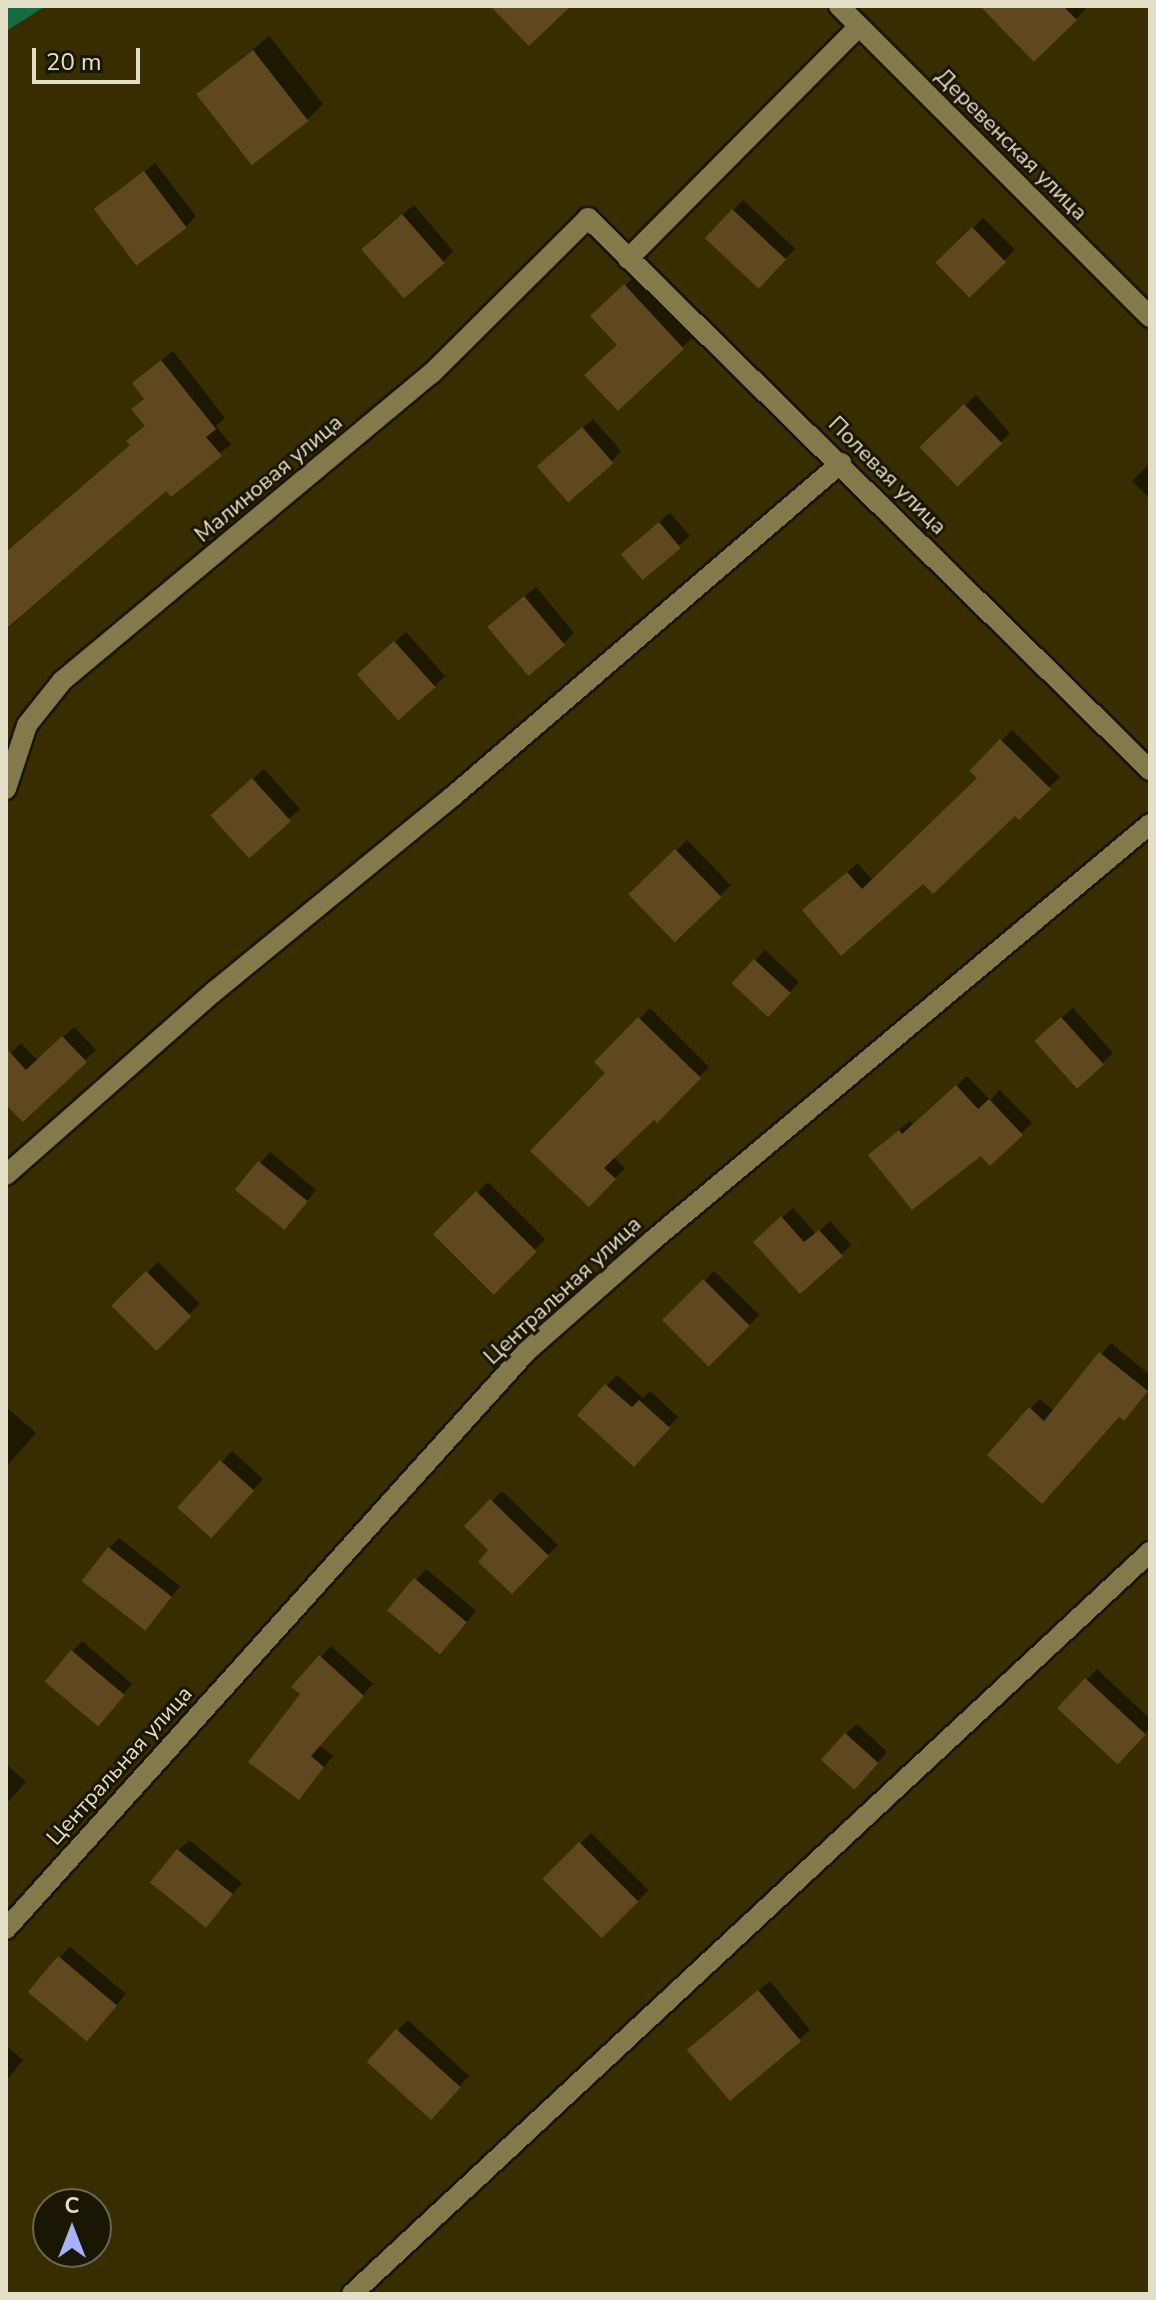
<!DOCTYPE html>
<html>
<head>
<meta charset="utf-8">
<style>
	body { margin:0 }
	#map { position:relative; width:1156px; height:2300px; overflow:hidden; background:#372d00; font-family:"Nunito Sans",sans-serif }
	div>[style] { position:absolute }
	.forest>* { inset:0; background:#166b43 }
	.shadow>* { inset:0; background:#0007; transform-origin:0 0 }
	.building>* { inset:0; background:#5f471f; transform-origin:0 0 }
	.roads { filter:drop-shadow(2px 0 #1b1601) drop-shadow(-2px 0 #1b1601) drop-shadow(0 2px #1b1601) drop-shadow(0 -2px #1b1601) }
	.minor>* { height:20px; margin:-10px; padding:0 10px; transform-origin:10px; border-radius:10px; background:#837a4c }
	span { translate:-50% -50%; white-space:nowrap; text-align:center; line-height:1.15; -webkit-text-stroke:6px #1a1604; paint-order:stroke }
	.street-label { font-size:22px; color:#e3dec6 }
	.frame { position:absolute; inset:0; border:8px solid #e3dec6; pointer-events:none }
	.north { position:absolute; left:32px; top:2188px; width:80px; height:80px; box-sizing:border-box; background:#1a1604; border:2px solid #6a6652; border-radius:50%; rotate:0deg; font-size:22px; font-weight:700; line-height:32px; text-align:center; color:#e3dec6 }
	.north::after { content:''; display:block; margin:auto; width:28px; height:36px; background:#a7b1fc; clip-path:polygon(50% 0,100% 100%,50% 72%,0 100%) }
	.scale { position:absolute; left:32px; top:48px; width:108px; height:36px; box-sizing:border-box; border:4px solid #e3dec6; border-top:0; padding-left:10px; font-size:24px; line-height:28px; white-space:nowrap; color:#e3dec6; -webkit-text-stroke:6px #1a1604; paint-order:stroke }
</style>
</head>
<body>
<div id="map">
	<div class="forest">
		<i style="clip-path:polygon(6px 6px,46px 6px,6px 31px)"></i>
	</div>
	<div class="shadow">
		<i style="clip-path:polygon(983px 6px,1083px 6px,1086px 9px,1034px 59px)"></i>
		<i style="clip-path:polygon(269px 36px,323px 104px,307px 120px,199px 94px)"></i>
		<i style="clip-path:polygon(155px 163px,196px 216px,186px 227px,97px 210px)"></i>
		<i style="left:743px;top:200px;width:71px;height:52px;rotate:43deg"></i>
		<i style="clip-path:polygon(414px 205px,453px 251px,443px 262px,373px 238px)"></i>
		<i style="left:983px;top:218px;width:45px;height:64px;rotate:45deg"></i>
		<i style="clip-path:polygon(635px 276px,693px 337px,618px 408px,619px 344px,603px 306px)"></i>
		<i style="clip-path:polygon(173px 351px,225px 418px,216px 426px,231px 445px,167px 488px,6px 630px,6px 552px,132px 444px,146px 425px,145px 373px)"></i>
		<i style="clip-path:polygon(976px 395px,1010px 433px,1000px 443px,932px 436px)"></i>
		<i style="clip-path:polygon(593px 419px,621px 451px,611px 462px,549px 456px)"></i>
		<i style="clip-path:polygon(1150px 463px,1150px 499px,1132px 481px)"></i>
		<i style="clip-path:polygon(670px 513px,690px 536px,642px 578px,633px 544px)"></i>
		<i style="clip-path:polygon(536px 587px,574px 633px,564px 643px,500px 616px)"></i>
		<i style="clip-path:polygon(406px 632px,445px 676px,435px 686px,370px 664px)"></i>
		<i style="clip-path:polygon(1012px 730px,1060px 777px,1019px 817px,1015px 813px,924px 882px,815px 900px,858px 863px,873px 881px,979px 778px,972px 771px)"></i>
		<i style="clip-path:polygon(264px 769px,300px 809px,289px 819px,223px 805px)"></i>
		<i style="left:687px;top:840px;width:63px;height:79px;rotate:46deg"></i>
		<i style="clip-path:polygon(765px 950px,799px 982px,779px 1004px,734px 982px)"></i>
		<i style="clip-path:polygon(650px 1008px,709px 1067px,657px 1120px,654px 1117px,613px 1157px,625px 1168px,589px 1205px,608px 1073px,597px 1062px)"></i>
		<i style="clip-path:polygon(1073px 1008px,1113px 1053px,1077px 1087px,1047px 1031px)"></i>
		<i style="clip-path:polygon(74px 1027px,96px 1050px,23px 1119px,6px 1102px,6px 1058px,21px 1043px,38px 1061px)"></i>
		<i style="clip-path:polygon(967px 1076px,990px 1100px,1000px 1090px,1032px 1123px,990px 1163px,981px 1153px,881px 1145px,910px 1121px,914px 1125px)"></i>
		<i style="clip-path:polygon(270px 1152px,316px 1190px,294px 1217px,237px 1189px)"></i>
		<i style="left:488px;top:1182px;width:81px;height:74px;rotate:45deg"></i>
		<i style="clip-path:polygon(793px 1208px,816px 1234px,830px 1221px,851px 1245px,841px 1255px,766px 1232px)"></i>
		<i style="left:158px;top:1262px;width:59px;height:62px;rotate:45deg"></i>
		<i style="left:714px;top:1271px;width:63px;height:69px;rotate:44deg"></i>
		<i style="clip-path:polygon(1111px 1343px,1150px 1375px,1150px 1388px,1134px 1408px,1119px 1415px,1052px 1491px,1030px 1409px,1040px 1399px,1054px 1411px)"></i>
		<i style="clip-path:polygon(617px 1375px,643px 1398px,650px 1391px,678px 1417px,641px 1457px,580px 1415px)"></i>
		<i style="clip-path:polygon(6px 1407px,36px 1433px,6px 1467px)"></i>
		<i style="clip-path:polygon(232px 1451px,263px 1479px,221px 1525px,180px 1506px)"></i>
		<i style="clip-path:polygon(502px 1491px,558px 1545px,512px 1591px,491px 1550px,467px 1526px)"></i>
		<i style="clip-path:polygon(119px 1538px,180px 1586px,155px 1619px,109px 1548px)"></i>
		<i style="clip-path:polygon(426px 1569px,476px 1611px,450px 1642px,390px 1610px)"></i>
		<i style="clip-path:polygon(82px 1641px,132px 1684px,107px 1714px,72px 1652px)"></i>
		<i style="clip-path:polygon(331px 1646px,373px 1684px,319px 1745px,333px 1756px,298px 1798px,302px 1694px,321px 1657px)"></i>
		<i style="clip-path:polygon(1097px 1669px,1150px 1719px,1150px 1728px,1117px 1762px,1059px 1708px)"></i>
		<i style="clip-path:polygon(857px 1724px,887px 1752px,865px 1777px,846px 1734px)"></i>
		<i style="clip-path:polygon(6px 1764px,26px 1782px,6px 1804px)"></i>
		<i style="left:591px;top:1833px;width:81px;height:65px;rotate:45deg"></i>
		<i style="clip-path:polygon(189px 1840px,242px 1883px,205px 1926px,179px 1850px)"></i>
		<i style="clip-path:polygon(70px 1947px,126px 1994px,97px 2028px,60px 1957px)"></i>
		<i style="clip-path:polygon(770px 1981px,810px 2030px,729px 2098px,699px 2039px)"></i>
		<i style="clip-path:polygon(408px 2020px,469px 2076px,441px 2107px,369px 2061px)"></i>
		<i style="clip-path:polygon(6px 2046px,23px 2060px,6px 2081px)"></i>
	</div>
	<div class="building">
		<i style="clip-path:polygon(490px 6px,571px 6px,529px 46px)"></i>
		<i style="clip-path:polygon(980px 6px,1063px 6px,1077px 20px,1034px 62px)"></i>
		<i style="left:253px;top:50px;width:90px;height:72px;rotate:52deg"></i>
		<i style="left:144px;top:171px;width:71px;height:63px;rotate:53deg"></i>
		<i style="left:732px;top:209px;width:74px;height:40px;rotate:43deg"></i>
		<i style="left:402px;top:214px;width:65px;height:54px;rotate:49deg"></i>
		<i style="left:972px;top:227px;width:49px;height:51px;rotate:46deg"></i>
		<i style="clip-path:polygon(624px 284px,684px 349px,618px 411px,584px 375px,617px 345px,590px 316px)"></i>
		<i style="clip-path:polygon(161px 360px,216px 429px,206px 437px,222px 456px,171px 497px,166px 491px,6px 629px,6px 552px,130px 445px,126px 441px,145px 426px,131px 409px,144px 399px,132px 383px)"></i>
		<i style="left:964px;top:404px;width:55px;height:62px;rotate:46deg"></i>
		<i style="left:582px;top:427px;width:48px;height:60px;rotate:49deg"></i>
		<i style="left:659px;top:522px;width:34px;height:50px;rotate:50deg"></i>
		<i style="left:524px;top:596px;width:64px;height:48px;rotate:50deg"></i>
		<i style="left:394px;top:641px;width:62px;height:50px;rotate:48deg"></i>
		<i style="clip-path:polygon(1000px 739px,1051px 789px,1019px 820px,1015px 816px,933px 894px,923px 884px,841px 956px,802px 910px,847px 872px,862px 889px,977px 778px,969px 771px)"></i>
		<i style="left:252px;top:778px;width:58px;height:56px;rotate:48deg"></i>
		<i style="left:675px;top:849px;width:67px;height:65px;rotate:46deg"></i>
		<i style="left:754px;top:959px;width:50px;height:33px;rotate:43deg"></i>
		<i style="clip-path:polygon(638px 1017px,701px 1078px,657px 1123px,654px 1120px,604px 1168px,616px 1179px,589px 1207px,530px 1151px,605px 1073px,594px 1062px)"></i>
		<i style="left:1061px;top:1017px;width:64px;height:36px;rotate:48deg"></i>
		<i style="clip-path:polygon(62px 1036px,87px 1062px,23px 1122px,6px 1105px,6px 1048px,26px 1070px)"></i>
		<i style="clip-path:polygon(956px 1085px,978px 1109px,989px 1099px,1023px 1135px,990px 1166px,981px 1156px,912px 1210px,868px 1155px,899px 1130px,902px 1134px)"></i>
		<i style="left:258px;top:1161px;width:64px;height:37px;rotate:39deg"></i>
		<i style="left:476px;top:1191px;width:86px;height:61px;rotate:45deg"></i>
		<i style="clip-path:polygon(781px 1216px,804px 1242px,819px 1230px,843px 1256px,800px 1294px,753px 1242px)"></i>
		<i style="left:146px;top:1271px;width:64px;height:49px;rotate:45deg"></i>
		<i style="left:703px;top:1279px;width:66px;height:58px;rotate:45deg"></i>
		<i style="clip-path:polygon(1099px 1352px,1148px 1391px,1124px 1421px,1119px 1417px,1042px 1504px,987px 1455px,1029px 1407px,1044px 1421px)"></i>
		<i style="clip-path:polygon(605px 1384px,632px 1407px,639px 1400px,670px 1428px,634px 1467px,577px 1415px)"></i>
		<i style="left:220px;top:1460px;width:46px;height:64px;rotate:42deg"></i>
		<i style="clip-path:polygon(490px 1499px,549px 1556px,512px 1594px,478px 1562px,488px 1550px,464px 1526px)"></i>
		<i style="left:108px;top:1547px;width:81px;height:43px;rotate:38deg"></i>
		<i style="left:414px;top:1578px;width:69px;height:42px;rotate:40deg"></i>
		<i style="left:71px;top:1650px;width:70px;height:41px;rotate:40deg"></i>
		<i style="clip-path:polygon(319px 1655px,364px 1696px,311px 1756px,324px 1767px,299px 1800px,248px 1762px,300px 1694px,291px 1687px)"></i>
		<i style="left:1085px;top:1678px;width:83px;height:41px;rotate:43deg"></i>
		<i style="left:845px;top:1733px;width:45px;height:36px;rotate:42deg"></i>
		<i style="left:579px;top:1842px;width:84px;height:52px;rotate:45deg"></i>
		<i style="left:177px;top:1849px;width:72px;height:43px;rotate:39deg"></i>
		<i style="left:58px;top:1956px;width:77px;height:47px;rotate:40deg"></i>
		<i style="left:758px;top:1990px;width:67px;height:93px;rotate:50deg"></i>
		<i style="left:396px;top:2029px;width:87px;height:44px;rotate:42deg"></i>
	</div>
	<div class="roads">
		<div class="minor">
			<i style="left:839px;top:6px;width:440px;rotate:45deg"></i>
			<i style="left:628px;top:259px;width:328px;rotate:-45.2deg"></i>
			<i style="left:6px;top:789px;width:67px;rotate:-71.8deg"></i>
			<i style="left:27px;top:725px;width:56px;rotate:-51.5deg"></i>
			<i style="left:62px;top:681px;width:480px;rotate:-39.8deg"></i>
			<i style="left:431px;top:374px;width:221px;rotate:-44.8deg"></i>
			<i style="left:588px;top:218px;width:788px;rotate:44.49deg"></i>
			<i style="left:6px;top:1175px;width:278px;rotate:-41.4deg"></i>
			<i style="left:215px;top:991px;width:306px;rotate:-39.3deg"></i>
			<i style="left:452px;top:797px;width:513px;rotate:-40.65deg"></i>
			<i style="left:6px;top:1929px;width:777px;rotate:-47.97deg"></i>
			<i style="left:526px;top:1352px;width:169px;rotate:-41.4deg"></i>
			<i style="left:653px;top:1240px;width:648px;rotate:-39.93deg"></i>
			<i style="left:352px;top:2294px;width:1090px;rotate:-42.92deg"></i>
		</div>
	</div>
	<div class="street-label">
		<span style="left:1011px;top:145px;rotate:45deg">Деревенская улица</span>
		<span style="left:887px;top:476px;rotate:45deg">Полевая улица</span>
		<span style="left:269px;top:479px;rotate:-40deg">Малиновая улица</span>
		<span style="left:563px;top:1291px;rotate:-43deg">Центральная улица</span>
		<span style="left:120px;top:1766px;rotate:-48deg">Центральная улица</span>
	</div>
	<div class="frame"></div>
	<div class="north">С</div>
	<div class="scale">20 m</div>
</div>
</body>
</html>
